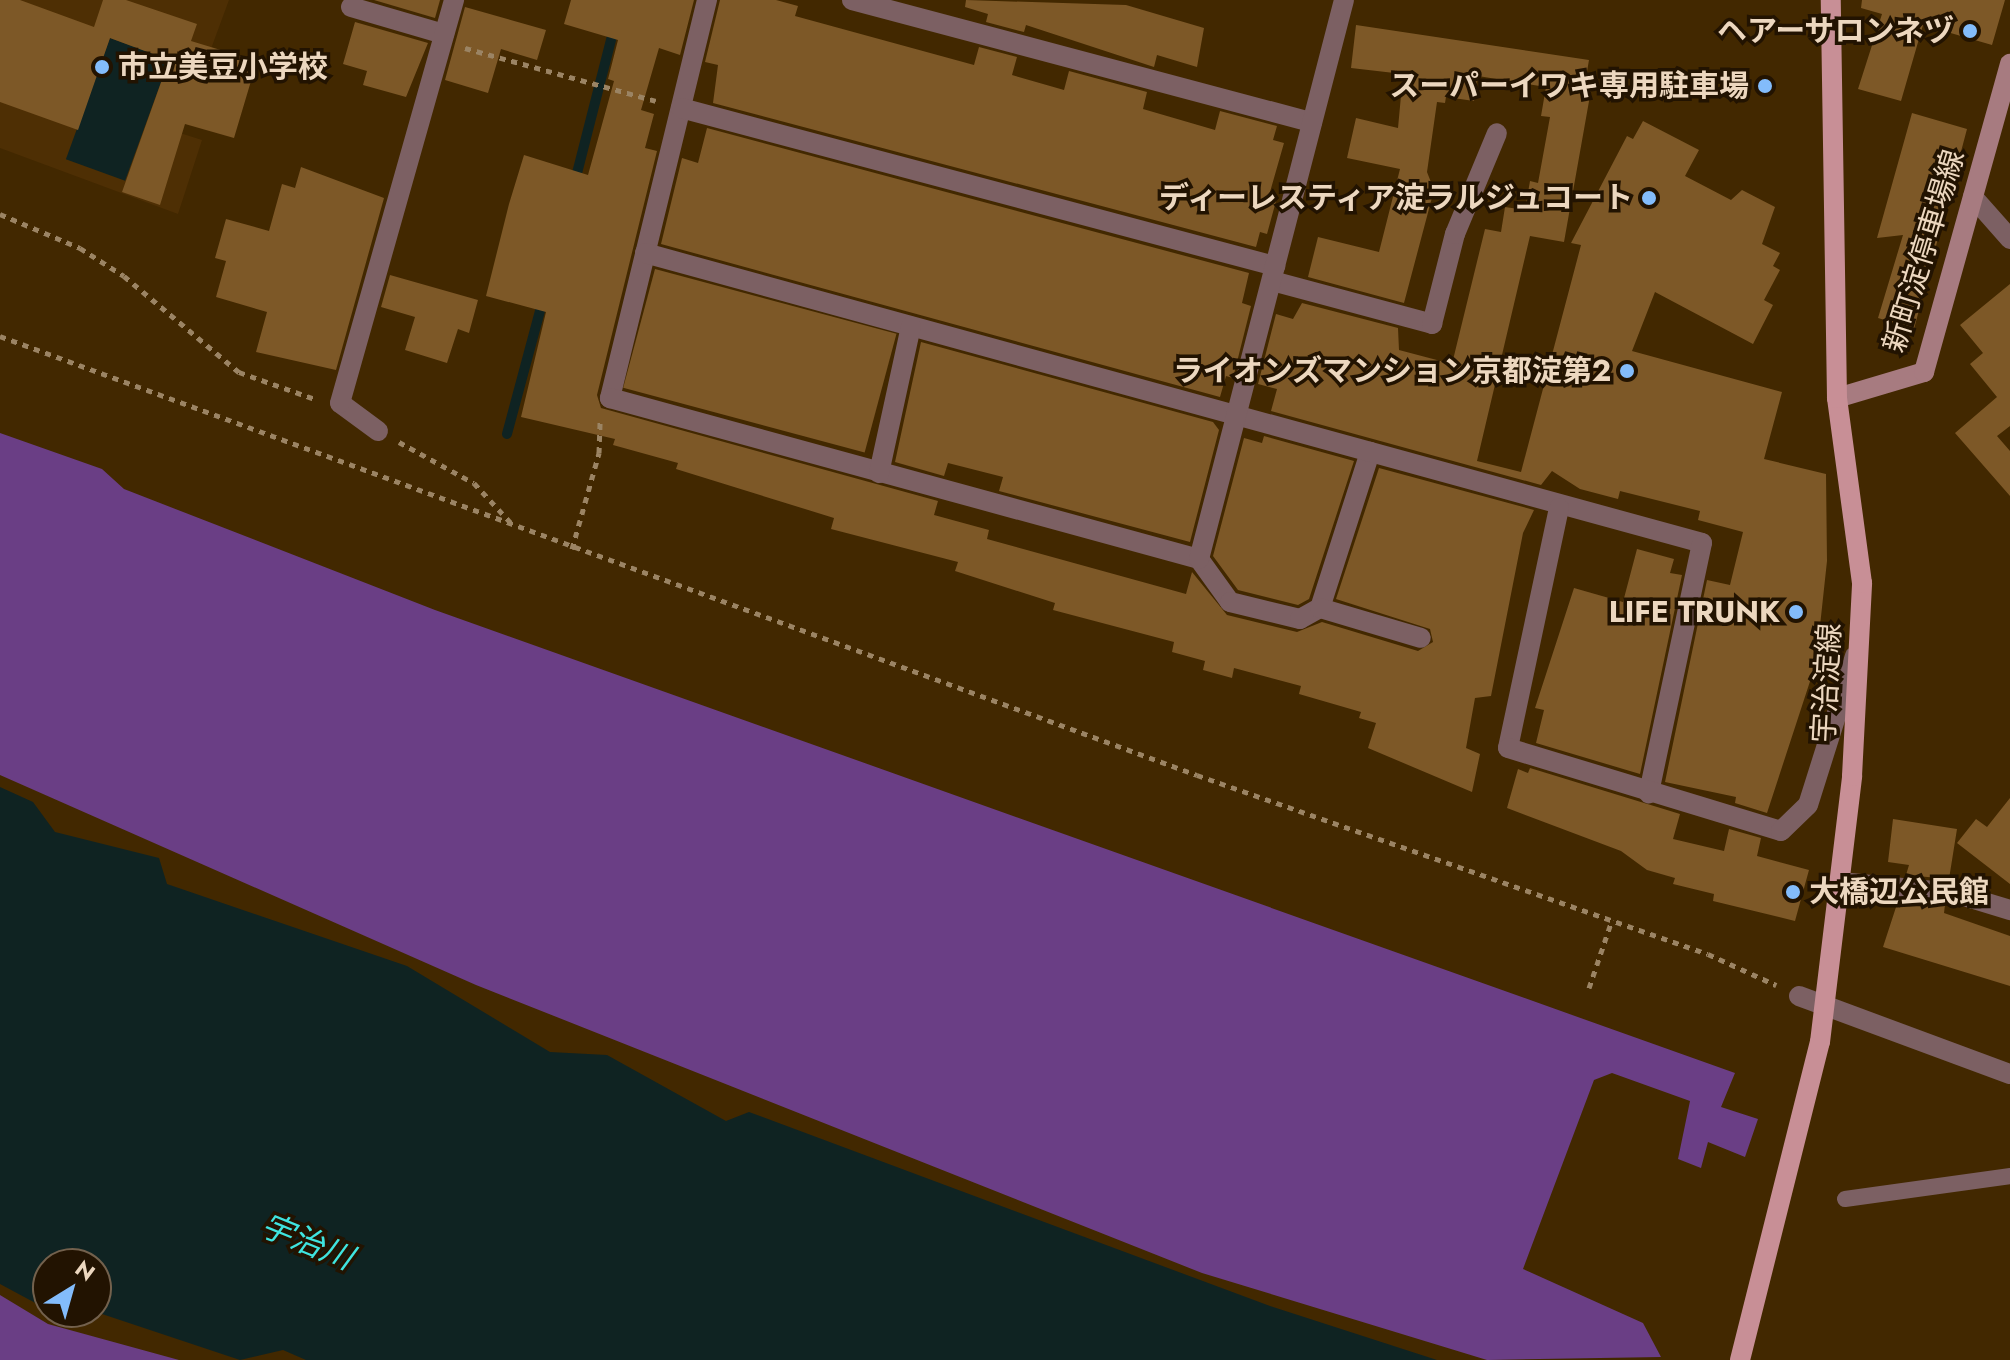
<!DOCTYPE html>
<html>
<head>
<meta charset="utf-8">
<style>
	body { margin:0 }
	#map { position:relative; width:2010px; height:1360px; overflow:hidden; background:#422800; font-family:Jost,"Noto Sans JP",sans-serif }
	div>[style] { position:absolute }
	.built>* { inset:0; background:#4e2f04 }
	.green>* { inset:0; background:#6a3e85 }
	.water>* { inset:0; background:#0f2322; transform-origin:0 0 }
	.stream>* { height:10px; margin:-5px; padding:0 5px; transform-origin:5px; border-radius:5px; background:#0f2322 }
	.building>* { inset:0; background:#7d5827; transform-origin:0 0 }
	.path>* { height:5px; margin-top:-2.5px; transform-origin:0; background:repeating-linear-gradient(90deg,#9b8464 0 6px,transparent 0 12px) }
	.lane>* { height:16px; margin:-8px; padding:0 8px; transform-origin:8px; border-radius:8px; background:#7c6063 }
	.street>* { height:20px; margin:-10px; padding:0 10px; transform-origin:10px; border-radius:10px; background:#7c6063 }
	.secondary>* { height:20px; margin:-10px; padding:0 10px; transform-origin:10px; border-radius:10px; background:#a77b80 }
	.primary>* { height:20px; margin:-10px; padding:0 10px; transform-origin:10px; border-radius:10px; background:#c88f96 }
	.dots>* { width:22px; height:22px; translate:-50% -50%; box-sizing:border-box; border:4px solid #221301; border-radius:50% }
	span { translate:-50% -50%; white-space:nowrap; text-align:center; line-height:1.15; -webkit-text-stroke:7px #221301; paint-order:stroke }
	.poi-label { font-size:30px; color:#ecd7bf; font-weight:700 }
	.right { translate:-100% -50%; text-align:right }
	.left { translate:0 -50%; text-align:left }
	.street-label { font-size:30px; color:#ecd7bf }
	.water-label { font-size:32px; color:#3fe4df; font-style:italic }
	.north { position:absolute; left:32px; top:1248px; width:80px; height:80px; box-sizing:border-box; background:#221301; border:2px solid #73614d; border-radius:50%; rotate:37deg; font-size:22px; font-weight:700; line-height:32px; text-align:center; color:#ecd7bf }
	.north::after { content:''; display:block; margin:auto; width:28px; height:36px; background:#83bcfb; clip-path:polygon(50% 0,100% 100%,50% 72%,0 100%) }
</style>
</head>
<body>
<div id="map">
	<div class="built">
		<i style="clip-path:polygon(0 0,229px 0,180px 133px,202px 140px,178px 214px,0 148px)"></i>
	</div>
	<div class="green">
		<i style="clip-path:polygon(0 433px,102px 469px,124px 489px,435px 610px,1735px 1073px,1721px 1107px,1758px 1119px,1745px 1157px,1708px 1142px,1701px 1168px,1678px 1159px,1690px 1101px,1612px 1073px,1594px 1080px,1523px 1269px,1643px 1323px,1661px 1357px,1487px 1360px,1202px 1273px,476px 985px,0 775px)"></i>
		<i style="clip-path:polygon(0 1295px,48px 1324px,179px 1360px,0 1360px)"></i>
	</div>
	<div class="water">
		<i style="left:110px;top:38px;width:63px;height:129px;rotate:20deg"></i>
		<i style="clip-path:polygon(0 787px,33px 802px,55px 832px,159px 858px,167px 884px,407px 966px,550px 1052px,607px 1055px,726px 1121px,749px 1112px,1270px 1306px,1437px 1360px,306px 1360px,283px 1350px,240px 1360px,96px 1312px,96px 1264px,48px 1264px,48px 1300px,41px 1306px,0 1284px)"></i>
	</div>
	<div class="stream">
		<i style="left:574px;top:185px;width:191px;rotate:-75.7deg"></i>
		<i style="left:507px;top:434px;width:139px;rotate:-75deg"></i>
	</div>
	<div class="building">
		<i style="clip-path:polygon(0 0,20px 0,94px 27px,103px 0,126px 0,197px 24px,191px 41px,257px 61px,234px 138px,185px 124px,160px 205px,122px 192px,169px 60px,110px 38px,78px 130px,0 102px)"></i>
		<i style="clip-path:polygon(374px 0,440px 0,435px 18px)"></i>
		<i style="clip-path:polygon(571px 0,694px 0,680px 55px,659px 48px,641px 110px,654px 114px,645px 148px,657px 151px,597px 395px,601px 408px,938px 501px,934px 515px,989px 530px,987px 539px,1186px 594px,1192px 572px,1227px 615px,1297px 632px,1322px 622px,1418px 651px,1433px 642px,1430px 629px,1336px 599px,1379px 468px,1534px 510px,1523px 533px,1491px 696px,1475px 698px,1466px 748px,1480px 754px,1472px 792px,1368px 748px,1376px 723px,1359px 718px,1361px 712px,1299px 694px,1301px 686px,1234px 668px,1232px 678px,1203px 670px,1205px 661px,1172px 652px,1174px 642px,1053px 610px,1055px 603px,955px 571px,958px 562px,831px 529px,834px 518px,676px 469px,678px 463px,613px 445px,615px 439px,521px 417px,546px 312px,486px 296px,509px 204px,524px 155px,588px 175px,614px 81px,608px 79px,618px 40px,564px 24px)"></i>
		<i style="clip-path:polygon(720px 0,776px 0,798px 6px,795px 16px,974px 65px,979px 47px,1017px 57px,1012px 75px,1064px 90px,1069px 71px,1147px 92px,1143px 109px,1215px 130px,1220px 111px,1277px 126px,1273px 140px,1284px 143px,1268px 199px,1276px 201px,1267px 234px,1260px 232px,1256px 247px,713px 103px,718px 65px,705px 62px)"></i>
		<i style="clip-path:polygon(966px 0,1126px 5px,1204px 28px,1197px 67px,1157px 55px,1154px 67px,1026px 25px,1024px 32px,986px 22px,988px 14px,965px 7px)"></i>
		<i style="clip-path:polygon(1862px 0,2005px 0,1992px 45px,1923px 25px,1901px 101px,1858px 89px,1882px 14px,1861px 8px)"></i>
		<i style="clip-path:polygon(465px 7px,546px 30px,537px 60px,501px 49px,488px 93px,445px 80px)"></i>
		<i style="clip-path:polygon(355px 22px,428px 43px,406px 97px,363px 85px,367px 71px,343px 64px)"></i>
		<i style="clip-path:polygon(1356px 25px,1589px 60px,1584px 89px,1591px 90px,1564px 242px,1530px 236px,1477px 461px,1521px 472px,1581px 245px,1571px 243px,1627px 136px,1633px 139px,1643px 121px,1699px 150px,1685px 176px,1731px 200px,1742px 190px,1775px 207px,1762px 244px,1780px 253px,1773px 266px,1780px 270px,1764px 300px,1773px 305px,1753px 344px,1655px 292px,1632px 351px,1782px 392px,1764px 459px,1826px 474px,1827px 561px,1816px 663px,1767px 813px,1735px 803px,1736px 797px,1665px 782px,1707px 580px,1730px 585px,1743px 532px,1698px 520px,1700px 511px,1620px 491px,1618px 499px,1580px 489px,1552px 471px,1541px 485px,1271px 411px,1277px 389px,1258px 384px,1276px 314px,1293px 319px,1302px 303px,1398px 328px,1399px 350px,1452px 364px,1485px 229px,1501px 232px,1505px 207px,1525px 210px,1530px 181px,1538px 183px,1550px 117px,1541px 116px,1546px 87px,1478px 76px,1474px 101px,1446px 97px,1445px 103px,1437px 102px,1427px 172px,1434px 190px,1404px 303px,1308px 277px,1318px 237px,1379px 252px,1400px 169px,1347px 158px,1356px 118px,1398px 128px,1403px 74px,1351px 68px)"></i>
		<i style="clip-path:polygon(1912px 113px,1967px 129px,1914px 329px,1878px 318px,1903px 235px,1877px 238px)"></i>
		<i style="clip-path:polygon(707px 128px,1249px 273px,1242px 303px,1251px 306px,1233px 378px,1226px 376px,1220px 397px,661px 244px,682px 158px,698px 163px)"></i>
		<i style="clip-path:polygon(301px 167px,384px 198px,336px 370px,256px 352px,267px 312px,216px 297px,226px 261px,215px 258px,226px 219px,269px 231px,282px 184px,295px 188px)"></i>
		<i style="left:655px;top:269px;width:250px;height:123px;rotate:15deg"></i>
		<i style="clip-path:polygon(390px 275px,478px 300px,469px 333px,458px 329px,447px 363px,405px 350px,415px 317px,381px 307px)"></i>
		<i style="clip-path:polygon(2010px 284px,2010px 426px,1997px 436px,2010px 451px,2010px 496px,1955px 433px,1997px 397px,1970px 364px,1983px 353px,1960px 325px)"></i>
		<i style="clip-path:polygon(921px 342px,1213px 422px,1219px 430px,1190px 542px,999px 491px,1003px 477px,948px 463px,944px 476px,895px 462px)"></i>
		<i style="clip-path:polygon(1264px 436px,1354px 461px,1309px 599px,1298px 605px,1238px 590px,1213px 556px,1244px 438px,1262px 443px)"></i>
		<i style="clip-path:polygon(1637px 549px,1674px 559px,1670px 573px,1682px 575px,1640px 774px,1536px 743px,1544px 710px,1535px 708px,1574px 588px,1623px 602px)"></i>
		<i style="clip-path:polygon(1530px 768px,1680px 814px,1673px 839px,1724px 851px,1729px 829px,1761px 838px,1757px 856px,1809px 870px,1795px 921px,1713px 901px,1714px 894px,1673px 884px,1675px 878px,1647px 870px,1621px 851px,1507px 808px,1518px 769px,1528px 773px)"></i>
		<i style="clip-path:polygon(2010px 798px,2010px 884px,1957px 843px,1976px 819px,1987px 827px)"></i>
		<i style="clip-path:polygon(1893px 819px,1957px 829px,1949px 879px,1906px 875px,1909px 865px,1888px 862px)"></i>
		<i style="clip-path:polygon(1898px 901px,1945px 905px,1944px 913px,2010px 936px,2010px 986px,1883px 947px)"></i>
	</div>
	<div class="path">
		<i style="left:465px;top:48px;width:198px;rotate:15.5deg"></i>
		<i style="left:0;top:214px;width:87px;rotate:23deg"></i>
		<i style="left:80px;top:248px;width:52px;rotate:32.5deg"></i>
		<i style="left:124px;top:276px;width:150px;rotate:39.9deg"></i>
		<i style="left:239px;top:372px;width:81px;rotate:19.6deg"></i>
		<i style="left:0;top:336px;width:1275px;rotate:20.14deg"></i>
		<i style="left:1197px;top:775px;width:541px;rotate:19.31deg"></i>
		<i style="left:1708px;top:954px;width:75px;rotate:24.5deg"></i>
		<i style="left:399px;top:442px;width:85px;rotate:28.7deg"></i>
		<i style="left:474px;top:483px;width:56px;rotate:47.2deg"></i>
		<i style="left:572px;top:549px;width:100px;rotate:-74.3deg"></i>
		<i style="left:599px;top:453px;width:32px;rotate:-88deg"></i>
		<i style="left:1589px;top:988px;width:72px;rotate:-71.3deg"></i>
	</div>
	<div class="lane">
		<i style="left:1845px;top:1199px;width:167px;rotate:-7.9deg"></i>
	</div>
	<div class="street">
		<i style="left:707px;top:0;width:410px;rotate:103.7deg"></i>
		<i style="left:610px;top:398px;width:611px;rotate:15.29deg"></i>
		<i style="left:1199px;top:559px;width:53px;rotate:54.2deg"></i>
		<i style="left:1230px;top:602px;width:72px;rotate:13.7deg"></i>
		<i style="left:1300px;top:619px;width:23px;rotate:-29deg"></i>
		<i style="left:1320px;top:608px;width:164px;rotate:-72.2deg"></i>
		<i style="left:852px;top:0;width:476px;rotate:14.9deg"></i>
		<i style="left:351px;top:7px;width:97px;rotate:16.2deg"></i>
		<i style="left:681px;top:108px;width:615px;rotate:14.9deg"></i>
		<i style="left:1973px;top:197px;width:56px;rotate:48.6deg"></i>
		<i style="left:645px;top:253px;width:1096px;rotate:15.34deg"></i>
		<i style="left:1702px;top:543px;width:256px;rotate:102deg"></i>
		<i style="left:1272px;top:281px;width:166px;rotate:15deg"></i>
		<i style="left:1432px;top:324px;width:93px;rotate:-75.7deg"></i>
		<i style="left:1455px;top:234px;width:109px;rotate:-67.4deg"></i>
		<i style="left:378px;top:431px;width:47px;rotate:-143.6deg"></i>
		<i style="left:340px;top:403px;width:419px;rotate:-74.2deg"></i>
		<i style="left:879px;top:473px;width:150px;rotate:-77.7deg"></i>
		<i style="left:1559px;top:508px;width:245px;rotate:102deg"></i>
		<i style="left:1508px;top:748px;width:285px;rotate:16.9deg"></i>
		<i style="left:1781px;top:831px;width:37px;rotate:-44deg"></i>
		<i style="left:1808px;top:805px;width:156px;rotate:-72.5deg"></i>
		<i style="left:1199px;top:559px;width:577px;rotate:-75.46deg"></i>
		<i style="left:1320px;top:608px;width:105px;rotate:16.5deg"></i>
		<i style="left:1840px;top:882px;width:115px;rotate:5.5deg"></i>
		<i style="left:1954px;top:893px;width:59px;rotate:16.9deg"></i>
		<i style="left:1799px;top:996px;width:225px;rotate:20.3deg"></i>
	</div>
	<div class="secondary">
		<i style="left:1837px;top:398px;width:91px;rotate:-16.6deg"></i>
		<i style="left:1924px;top:372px;width:320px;rotate:-74.4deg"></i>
	</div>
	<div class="primary">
		<i style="left:1740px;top:1360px;width:328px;rotate:-75.9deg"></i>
		<i style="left:1820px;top:1042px;width:268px;rotate:-83.1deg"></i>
		<i style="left:1852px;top:776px;width:193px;rotate:-87deg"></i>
		<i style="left:1862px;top:583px;width:187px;rotate:-97.7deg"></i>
		<i style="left:1837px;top:398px;width:398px;rotate:-90.9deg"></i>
	</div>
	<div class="dots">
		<i style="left:1970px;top:31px;background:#83bcfb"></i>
		<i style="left:102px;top:67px;background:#83bcfb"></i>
		<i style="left:1765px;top:86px;background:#83bcfb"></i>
		<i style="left:1649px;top:198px;background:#83bcfb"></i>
		<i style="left:1627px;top:371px;background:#83bcfb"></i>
		<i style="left:1796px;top:612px;background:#83bcfb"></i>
		<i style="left:1793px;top:892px;background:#83bcfb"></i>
	</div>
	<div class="poi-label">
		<span class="right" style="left:1954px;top:31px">ヘアーサロンネヅ</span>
		<span class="left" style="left:118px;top:67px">市立美豆小学校</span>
		<span class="right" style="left:1749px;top:86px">スーパーイワキ専用駐車場</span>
		<span class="right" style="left:1633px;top:198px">ディーレスティア淀ラルジュコート</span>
		<span class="right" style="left:1611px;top:371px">ライオンズマンション京都淀第２</span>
		<span class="right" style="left:1780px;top:612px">LIFE TRUNK</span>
		<span class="left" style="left:1809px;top:892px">大橋辺公民館</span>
	</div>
	<div class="street-label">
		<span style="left:1924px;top:251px;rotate:-73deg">新町淀停車場線</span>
		<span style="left:1827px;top:683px;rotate:-87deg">宇治淀線</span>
	</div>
	<div class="water-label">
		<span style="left:307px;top:1242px;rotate:22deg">宇治川</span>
	</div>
	<div class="north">N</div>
</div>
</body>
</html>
